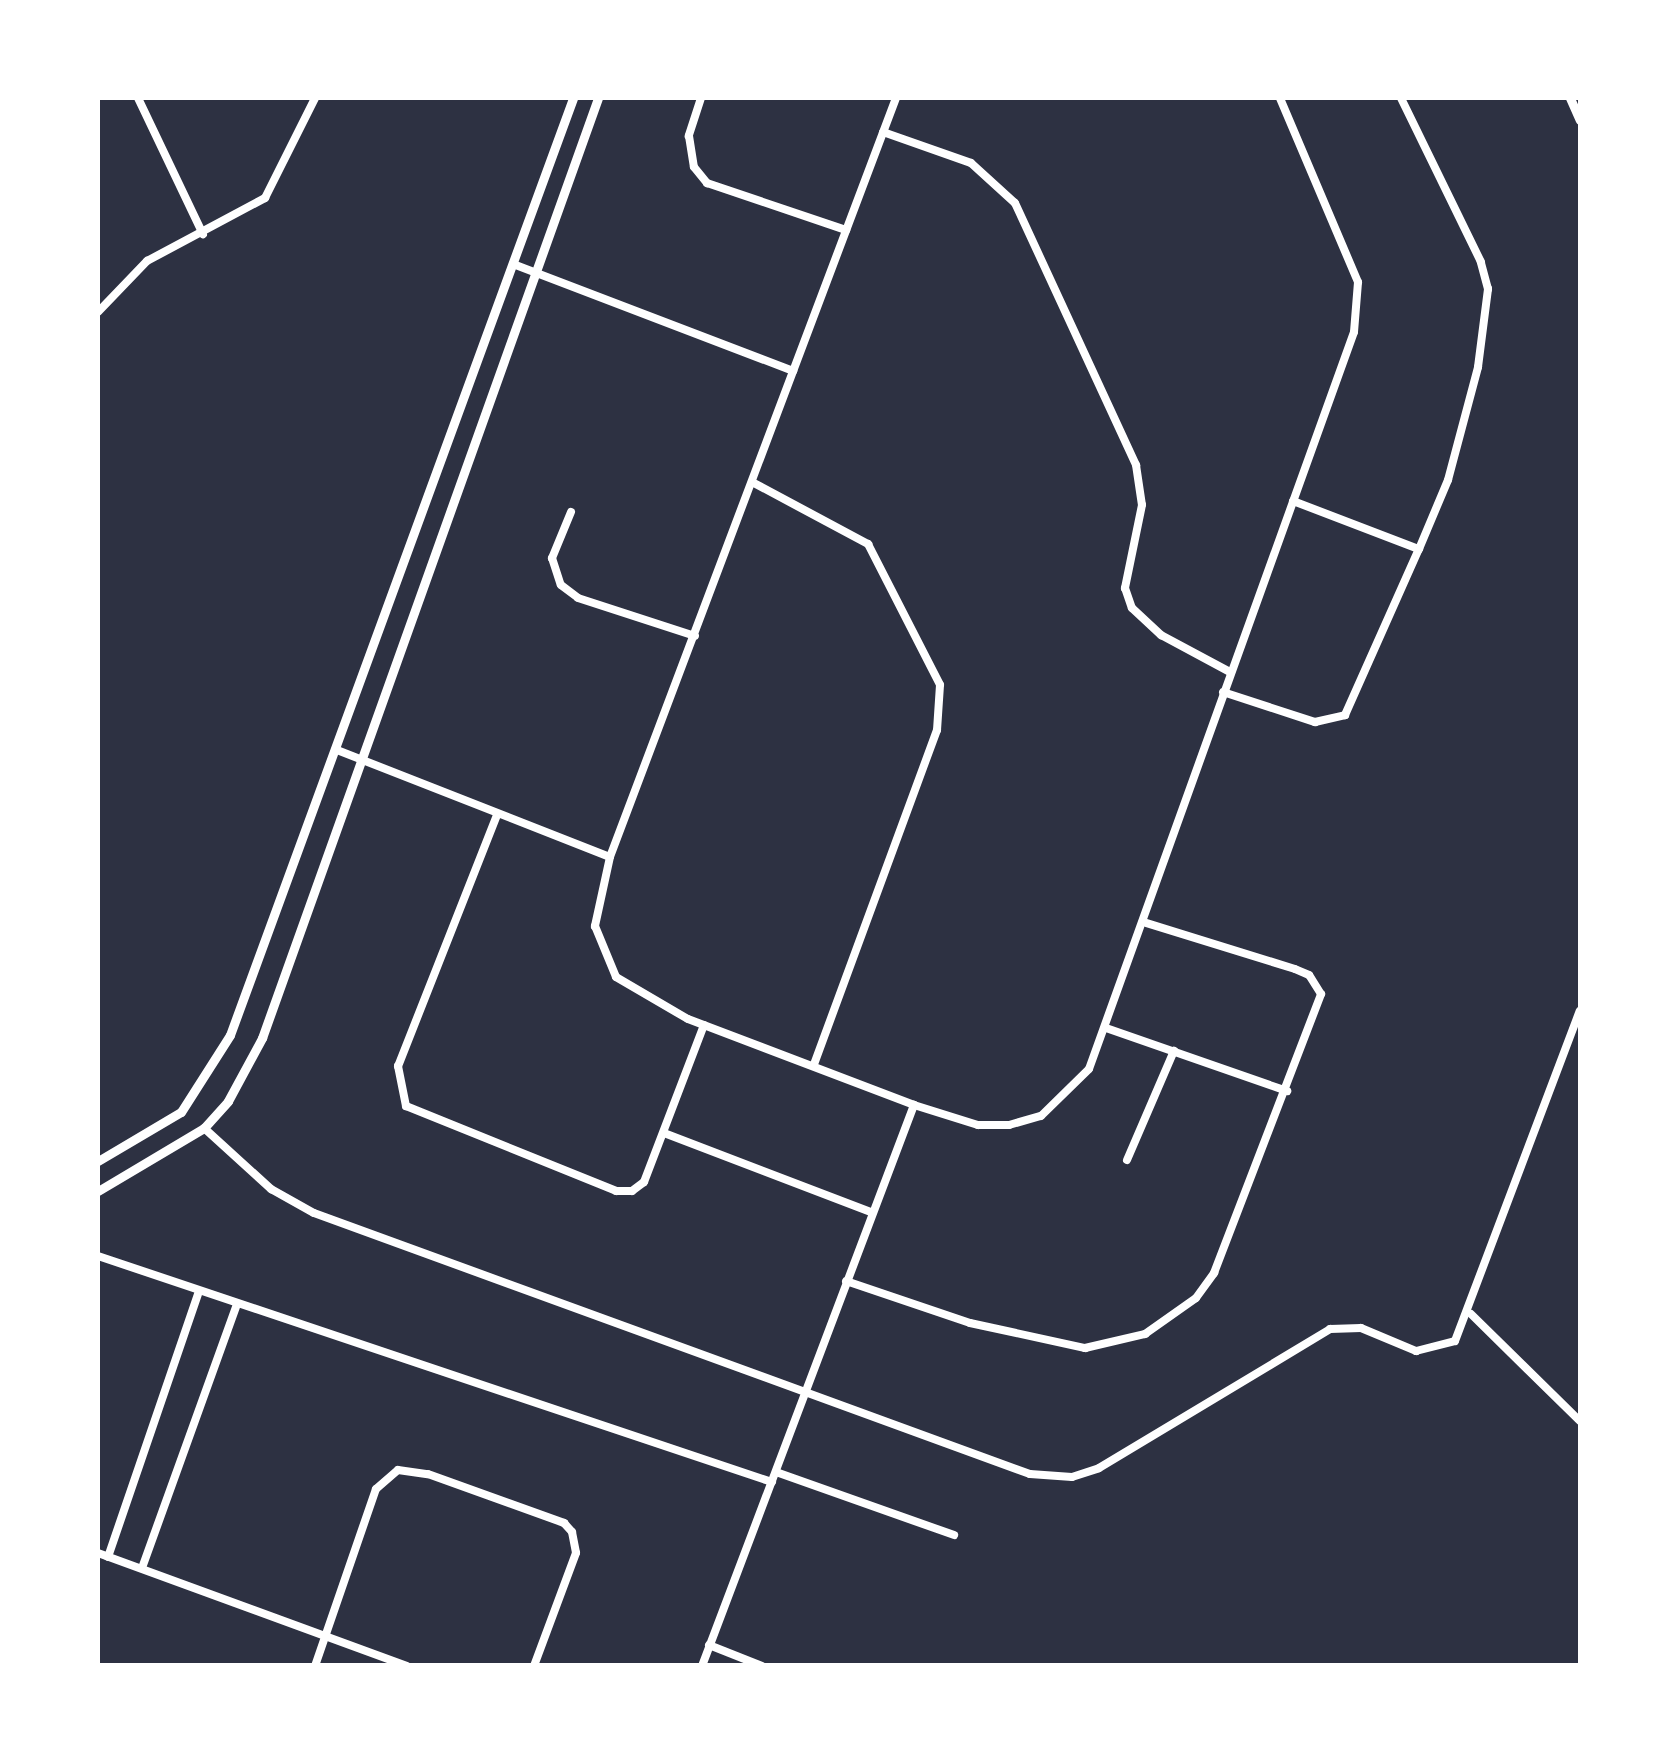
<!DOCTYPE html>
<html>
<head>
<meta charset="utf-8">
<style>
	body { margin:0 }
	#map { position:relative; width:1678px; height:1763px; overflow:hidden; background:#2d3142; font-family:Lato,sans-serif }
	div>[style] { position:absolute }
	.minor>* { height:8px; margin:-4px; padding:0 4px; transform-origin:4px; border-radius:4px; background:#fff }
	.tertiary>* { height:9px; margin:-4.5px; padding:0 4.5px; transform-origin:4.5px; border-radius:4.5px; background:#fff }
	span { translate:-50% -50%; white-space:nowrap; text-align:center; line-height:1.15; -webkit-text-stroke:9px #fff; paint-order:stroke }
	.frame { position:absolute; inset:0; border:100px solid #fff; pointer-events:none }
</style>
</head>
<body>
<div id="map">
	<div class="minor">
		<i style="left:138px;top:98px;width:151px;rotate:64.5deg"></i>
		<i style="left:701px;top:98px;width:40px;rotate:108deg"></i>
		<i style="left:689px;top:136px;width:31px;rotate:81deg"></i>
		<i style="left:694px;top:167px;width:21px;rotate:51deg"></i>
		<i style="left:707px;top:183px;width:147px;rotate:18.7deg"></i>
		<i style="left:896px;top:98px;width:811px;rotate:110.65deg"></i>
		<i style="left:610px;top:857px;width:71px;rotate:102.3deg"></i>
		<i style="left:595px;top:926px;width:55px;rotate:67.6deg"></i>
		<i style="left:616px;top:977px;width:83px;rotate:30.3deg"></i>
		<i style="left:688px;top:1019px;width:242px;rotate:20.8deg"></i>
		<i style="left:914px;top:1105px;width:67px;rotate:17.4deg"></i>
		<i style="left:978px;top:1125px;width:31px"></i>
		<i style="left:1009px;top:1125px;width:33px;rotate:-16deg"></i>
		<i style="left:1041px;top:1116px;width:67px;rotate:-44.4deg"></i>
		<i style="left:1089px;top:1069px;width:783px;rotate:-70.22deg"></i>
		<i style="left:1354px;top:332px;width:50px;rotate:-85.4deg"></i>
		<i style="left:1358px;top:282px;width:200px;rotate:-113deg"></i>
		<i style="left:883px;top:132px;width:93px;rotate:19.4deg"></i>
		<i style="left:971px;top:163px;width:59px;rotate:42.3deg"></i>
		<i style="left:1015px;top:203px;width:289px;rotate:65.2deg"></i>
		<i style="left:1136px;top:465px;width:40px;rotate:81.5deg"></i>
		<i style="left:1142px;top:505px;width:85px;rotate:101.6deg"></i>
		<i style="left:1125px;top:588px;width:21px;rotate:71deg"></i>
		<i style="left:1132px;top:608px;width:40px;rotate:43deg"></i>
		<i style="left:1161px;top:635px;width:78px;rotate:28.2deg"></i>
		<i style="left:513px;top:264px;width:300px;rotate:20.9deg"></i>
		<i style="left:98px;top:312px;width:71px;rotate:-46.1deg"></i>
		<i style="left:147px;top:261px;width:134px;rotate:-28.1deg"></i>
		<i style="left:265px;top:198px;width:112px;rotate:-63.4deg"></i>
		<i style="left:752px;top:482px;width:132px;rotate:28.1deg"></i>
		<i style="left:868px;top:544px;width:158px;rotate:62.9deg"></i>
		<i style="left:940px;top:685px;width:45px;rotate:93.8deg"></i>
		<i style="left:937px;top:730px;width:357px;rotate:110.2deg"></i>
		<i style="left:1293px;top:501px;width:135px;rotate:20.9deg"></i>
		<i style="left:1419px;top:549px;width:75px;rotate:-67.2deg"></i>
		<i style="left:1448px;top:480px;width:117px;rotate:-75.1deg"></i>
		<i style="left:1478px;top:367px;width:79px;rotate:-82.7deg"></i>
		<i style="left:1488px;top:289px;width:28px;rotate:-105deg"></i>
		<i style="left:1481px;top:262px;width:182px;rotate:-116deg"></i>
		<i style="left:571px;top:512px;width:50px;rotate:112.4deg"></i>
		<i style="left:552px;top:558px;width:28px;rotate:72deg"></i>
		<i style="left:561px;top:585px;width:21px;rotate:37deg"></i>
		<i style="left:578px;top:598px;width:123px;rotate:18deg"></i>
		<i style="left:1223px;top:692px;width:97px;rotate:18.1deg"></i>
		<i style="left:1315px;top:722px;width:31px;rotate:-13deg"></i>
		<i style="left:1345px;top:715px;width:182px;rotate:-66deg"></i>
		<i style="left:337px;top:750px;width:293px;rotate:21.4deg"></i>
		<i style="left:497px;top:815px;width:270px;rotate:111.5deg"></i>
		<i style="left:398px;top:1066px;width:41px;rotate:78.7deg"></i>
		<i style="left:406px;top:1106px;width:227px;rotate:22deg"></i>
		<i style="left:616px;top:1191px;width:16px"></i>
		<i style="left:632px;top:1191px;width:15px;rotate:-37deg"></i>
		<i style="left:644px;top:1182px;width:168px;rotate:-69.1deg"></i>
		<i style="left:1106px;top:1028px;width:192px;rotate:19.2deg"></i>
		<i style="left:204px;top:1128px;width:91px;rotate:42.3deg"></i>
		<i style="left:271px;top:1189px;width:49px;rotate:29.2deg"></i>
		<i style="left:314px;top:1213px;width:762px;rotate:20.03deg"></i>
		<i style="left:1030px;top:1474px;width:42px;rotate:4.1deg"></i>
		<i style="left:1072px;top:1477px;width:28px;rotate:-18deg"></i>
		<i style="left:1099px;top:1468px;width:270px;rotate:-31deg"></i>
		<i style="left:1330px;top:1329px;width:31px;rotate:-2deg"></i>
		<i style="left:1361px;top:1328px;width:60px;rotate:22.7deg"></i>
		<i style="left:1416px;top:1351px;width:40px;rotate:-14.4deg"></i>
		<i style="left:1455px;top:1341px;width:353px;rotate:-69.3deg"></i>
		<i style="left:664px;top:1133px;width:222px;rotate:20.9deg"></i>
		<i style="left:1127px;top:1160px;width:119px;rotate:-66.7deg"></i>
		<i style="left:98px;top:1256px;width:711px;rotate:18.54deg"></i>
		<i style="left:846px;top:1281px;width:131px;rotate:18.7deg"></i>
		<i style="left:970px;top:1323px;width:118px;rotate:12.3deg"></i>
		<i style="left:1085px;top:1348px;width:62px;rotate:-13.1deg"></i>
		<i style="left:1145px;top:1334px;width:62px;rotate:-35.2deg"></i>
		<i style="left:1196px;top:1298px;width:31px;rotate:-54deg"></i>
		<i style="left:1214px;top:1273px;width:299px;rotate:-69deg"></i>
		<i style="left:1321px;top:994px;width:22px;rotate:-122deg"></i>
		<i style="left:1309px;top:975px;width:15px;rotate:-157deg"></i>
		<i style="left:1295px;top:969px;width:156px;rotate:-162.8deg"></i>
		<i style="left:1471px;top:1314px;width:153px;rotate:44.5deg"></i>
		<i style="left:776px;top:1472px;width:189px;rotate:19.5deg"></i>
		<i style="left:98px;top:1553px;width:329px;rotate:20.1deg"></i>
		<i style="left:108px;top:1557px;width:281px;rotate:-71.1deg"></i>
		<i style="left:142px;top:1568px;width:281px;rotate:-70.2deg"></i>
		<i style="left:709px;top:1645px;width:57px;rotate:21.6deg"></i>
		<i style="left:315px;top:1666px;width:187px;rotate:-71deg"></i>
		<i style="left:376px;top:1489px;width:29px;rotate:-41deg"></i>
		<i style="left:398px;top:1470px;width:30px;rotate:8deg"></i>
		<i style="left:428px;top:1474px;width:145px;rotate:19.8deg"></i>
		<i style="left:564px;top:1523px;width:12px;rotate:48deg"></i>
		<i style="left:572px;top:1532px;width:21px;rotate:79deg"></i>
		<i style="left:576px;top:1553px;width:121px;rotate:110.4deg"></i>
		<i style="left:702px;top:1666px;width:600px;rotate:-69.3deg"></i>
	</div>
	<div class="tertiary">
		<i style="left:1570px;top:98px;width:24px;rotate:66deg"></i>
		<i style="left:98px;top:1161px;width:96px;rotate:-30.6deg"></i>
		<i style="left:181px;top:1112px;width:91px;rotate:-57.5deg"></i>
		<i style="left:230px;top:1035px;width:998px;rotate:-69.89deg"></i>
		<i style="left:98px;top:1191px;width:123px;rotate:-30.7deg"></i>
		<i style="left:204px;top:1128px;width:36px;rotate:-48deg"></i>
		<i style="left:228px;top:1101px;width:72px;rotate:-61.6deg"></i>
		<i style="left:262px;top:1038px;width:998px;rotate:-70.33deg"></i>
	</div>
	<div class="frame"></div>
</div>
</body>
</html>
